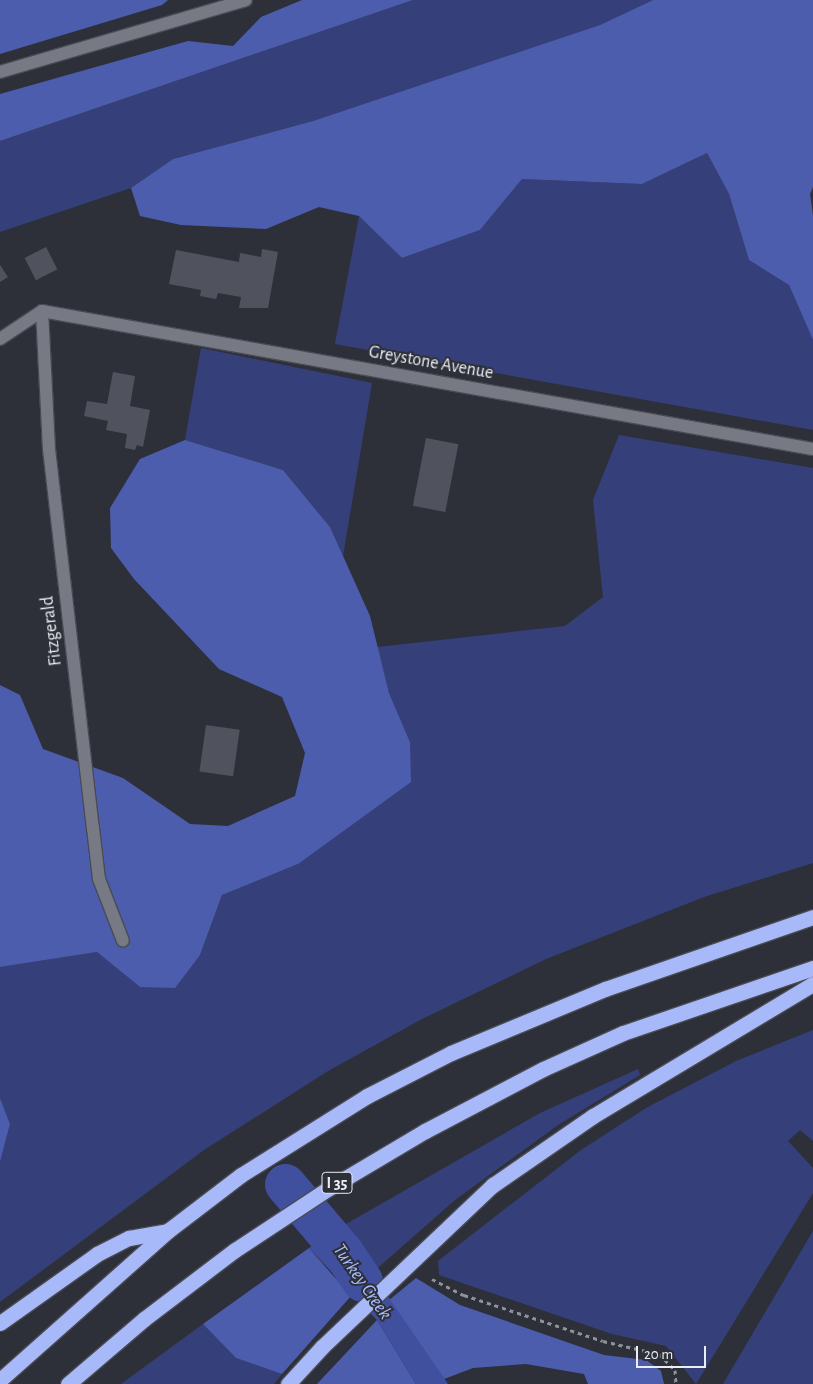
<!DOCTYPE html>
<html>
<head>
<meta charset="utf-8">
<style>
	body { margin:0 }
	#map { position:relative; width:813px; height:1384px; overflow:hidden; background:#2d3039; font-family:"Alegreya Sans",sans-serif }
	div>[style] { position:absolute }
	.green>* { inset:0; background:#35407b }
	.forest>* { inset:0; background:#4d5dae }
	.water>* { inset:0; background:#414f9f }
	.river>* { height:41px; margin:-20.5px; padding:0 20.5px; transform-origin:20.5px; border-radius:20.5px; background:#414f9f }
	.building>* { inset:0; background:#50535d; transform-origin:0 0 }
	.path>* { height:3px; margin-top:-1.5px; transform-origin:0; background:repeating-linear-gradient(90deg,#90929a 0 4px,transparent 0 8px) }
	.roads { filter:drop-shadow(1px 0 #494b53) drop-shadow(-1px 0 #494b53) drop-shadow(0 1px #494b53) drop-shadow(0 -1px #494b53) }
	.street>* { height:12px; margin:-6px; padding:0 6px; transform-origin:6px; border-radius:6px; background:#777a84 }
	.highway>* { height:15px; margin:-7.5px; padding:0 7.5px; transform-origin:7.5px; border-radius:7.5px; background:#a8b9f9 }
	span { translate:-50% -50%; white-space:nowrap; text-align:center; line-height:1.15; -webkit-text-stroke:4px #2d3039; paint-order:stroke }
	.shield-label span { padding:1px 4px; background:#2d3039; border:1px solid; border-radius:4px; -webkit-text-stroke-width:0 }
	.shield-label { font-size:16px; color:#ecedf3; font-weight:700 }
	.street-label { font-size:18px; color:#ecedf3 }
	.water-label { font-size:19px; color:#abbcfe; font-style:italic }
	.scale { position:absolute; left:636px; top:1346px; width:70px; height:22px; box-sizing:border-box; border:2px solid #ecedf3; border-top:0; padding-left:6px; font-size:15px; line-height:18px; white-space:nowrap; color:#ecedf3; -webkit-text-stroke:4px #2d3039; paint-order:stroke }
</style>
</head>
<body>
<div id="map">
	<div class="green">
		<i style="clip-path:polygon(413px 0,653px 0,600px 25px,313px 121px,173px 159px,131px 188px,0 232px,0 141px)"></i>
		<i style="clip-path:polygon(707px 153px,729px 194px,749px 260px,789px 285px,813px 340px,813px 430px,335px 344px,359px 216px,402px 258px,480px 230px,522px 179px,642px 184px)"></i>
		<i style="clip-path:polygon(201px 348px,372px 383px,343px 556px,330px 527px,283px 470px,185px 440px)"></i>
		<i style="clip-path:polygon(619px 435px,813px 468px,813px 863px,704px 897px,546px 959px,422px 1019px,328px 1071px,204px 1150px,0 1302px,0 1162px,10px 1124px,0 1098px,0 967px,97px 952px,140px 987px,200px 955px,222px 895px,298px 864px,410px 742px,389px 693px,377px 647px,565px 626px,603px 597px,593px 500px)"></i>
		<i style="clip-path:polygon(813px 1030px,813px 1141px,800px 1130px,788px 1141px,813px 1168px,813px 1193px,696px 1384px,666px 1346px,612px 1334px,439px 1275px,438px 1261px,581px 1150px,646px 1108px,736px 1061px)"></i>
		<i style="clip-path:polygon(638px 1069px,640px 1075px,558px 1125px,455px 1200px,372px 1273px,339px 1228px,540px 1113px)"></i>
		<i style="clip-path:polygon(813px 1231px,813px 1384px,723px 1384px,810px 1236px)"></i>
		<i style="clip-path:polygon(203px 1324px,236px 1358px,282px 1374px,274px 1384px,121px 1384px)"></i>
	</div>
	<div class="forest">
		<i style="clip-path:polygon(0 0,168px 0,162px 5px,0 54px)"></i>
		<i style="clip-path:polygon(302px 0,413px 0,0 141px,0 94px,188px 41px,233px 46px,261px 17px)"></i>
		<i style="clip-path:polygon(653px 0,813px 0,813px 187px,810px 194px,813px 215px,813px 340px,789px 285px,749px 260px,729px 194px,707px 153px,642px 184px,522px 179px,480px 230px,402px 258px,359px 216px,319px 207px,266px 229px,181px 225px,140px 216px,131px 188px,173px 159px,313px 121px,600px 25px)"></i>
		<i style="clip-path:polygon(185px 440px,283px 470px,330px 527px,370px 616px,389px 693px,410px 742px,411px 782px,298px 864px,222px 895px,200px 955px,175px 988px,140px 987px,97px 952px,0 967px,0 685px,20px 695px,43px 749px,123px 778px,190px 824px,228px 826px,295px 796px,305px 753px,282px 697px,219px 669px,134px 579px,111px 548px,110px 508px,140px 459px)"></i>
		<i style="clip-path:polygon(0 1098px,10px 1124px,0 1162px)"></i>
		<i style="clip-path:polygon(309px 1248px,351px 1296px,282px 1374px,236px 1358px,203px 1324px)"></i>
		<i style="clip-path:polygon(416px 1278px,460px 1305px,604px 1355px,646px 1360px,661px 1371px,664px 1384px,588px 1384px,584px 1374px,526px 1364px,473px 1368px,444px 1379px,388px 1301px)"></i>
		<i style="clip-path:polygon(377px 1320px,416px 1384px,317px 1384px)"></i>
	</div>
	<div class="water">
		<i style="clip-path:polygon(339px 1228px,372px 1273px,448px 1384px,416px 1384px,377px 1320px,309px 1248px)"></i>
	</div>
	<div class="river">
		<i style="left:285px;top:1184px;width:88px;rotate:49.6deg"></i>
		<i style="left:342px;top:1251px;width:36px;rotate:56deg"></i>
	</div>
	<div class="building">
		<i style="left:46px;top:247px;width:25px;height:24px;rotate:63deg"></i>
		<i style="clip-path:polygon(262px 249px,278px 252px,268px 308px,239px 308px,241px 297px,218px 293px,216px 299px,200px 296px,201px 290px,169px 284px,176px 250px,239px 262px,240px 253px,261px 257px)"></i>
		<i style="clip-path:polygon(0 265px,8px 277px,0 282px)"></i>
		<i style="clip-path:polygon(113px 372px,135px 376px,130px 406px,150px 410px,143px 447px,137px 445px,135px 450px,125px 448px,127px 434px,106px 430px,108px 421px,84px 416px,87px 401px,107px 404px)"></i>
		<i style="left:426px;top:438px;width:33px;height:69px;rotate:11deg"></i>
		<i style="left:206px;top:725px;width:34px;height:47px;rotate:8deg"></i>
	</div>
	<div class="path">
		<i style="left:432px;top:1279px;width:36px;rotate:27deg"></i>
		<i style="left:464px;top:1295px;width:146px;rotate:18.3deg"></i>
		<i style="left:603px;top:1341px;width:57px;rotate:13.1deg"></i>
		<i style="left:659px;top:1354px;width:23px;rotate:45deg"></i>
		<i style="left:675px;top:1370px;width:14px;rotate:86deg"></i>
	</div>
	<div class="roads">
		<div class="street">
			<i style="left:0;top:72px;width:256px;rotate:-16.3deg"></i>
			<i style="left:42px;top:311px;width:783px;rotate:10.15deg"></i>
			<i style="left:42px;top:311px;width:138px;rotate:87.1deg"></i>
			<i style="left:49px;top:449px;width:382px;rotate:83.4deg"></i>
			<i style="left:93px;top:828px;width:51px;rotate:83.3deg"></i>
			<i style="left:99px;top:879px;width:66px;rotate:68.8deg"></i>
			<i style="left:0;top:339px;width:50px;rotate:-33.7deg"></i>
		</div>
		<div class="highway">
			<i style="left:0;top:1323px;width:119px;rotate:-35.4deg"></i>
			<i style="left:97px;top:1254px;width:36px;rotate:-27deg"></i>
			<i style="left:129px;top:1238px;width:39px;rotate:-10deg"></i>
			<i style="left:0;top:1380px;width:226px;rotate:-41.6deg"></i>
			<i style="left:169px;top:1230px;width:91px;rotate:-37.4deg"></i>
			<i style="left:241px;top:1175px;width:149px;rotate:-32.1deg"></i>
			<i style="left:367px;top:1096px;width:94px;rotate:-27.1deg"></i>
			<i style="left:451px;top:1053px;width:167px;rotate:-22.6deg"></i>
			<i style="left:605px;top:989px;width:220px;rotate:-19.1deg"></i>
			<i style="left:68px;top:1384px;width:100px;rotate:-40.5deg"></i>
			<i style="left:144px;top:1319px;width:114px;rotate:-37.2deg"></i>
			<i style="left:235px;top:1250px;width:113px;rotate:-33.4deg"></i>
			<i style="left:329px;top:1188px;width:112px;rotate:-30.7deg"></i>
			<i style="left:425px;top:1131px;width:133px;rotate:-27.7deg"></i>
			<i style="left:543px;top:1069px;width:88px;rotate:-24.2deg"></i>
			<i style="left:623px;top:1033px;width:201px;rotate:-18.9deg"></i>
			<i style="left:288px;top:1384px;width:50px;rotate:-47.4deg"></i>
			<i style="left:322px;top:1347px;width:236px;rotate:-43.5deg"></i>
			<i style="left:493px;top:1185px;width:121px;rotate:-34.6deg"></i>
			<i style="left:593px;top:1116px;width:257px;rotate:-31deg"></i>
		</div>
	</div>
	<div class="shield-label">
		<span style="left:337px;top:1183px">I 35</span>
	</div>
	<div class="street-label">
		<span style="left:431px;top:363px;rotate:10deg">Greystone Avenue</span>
		<span style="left:52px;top:631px;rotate:-97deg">Fitzgerald</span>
	</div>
	<div class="water-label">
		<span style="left:362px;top:1282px;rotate:55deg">Turkey Creek</span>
	</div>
	<div class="scale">20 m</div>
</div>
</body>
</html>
